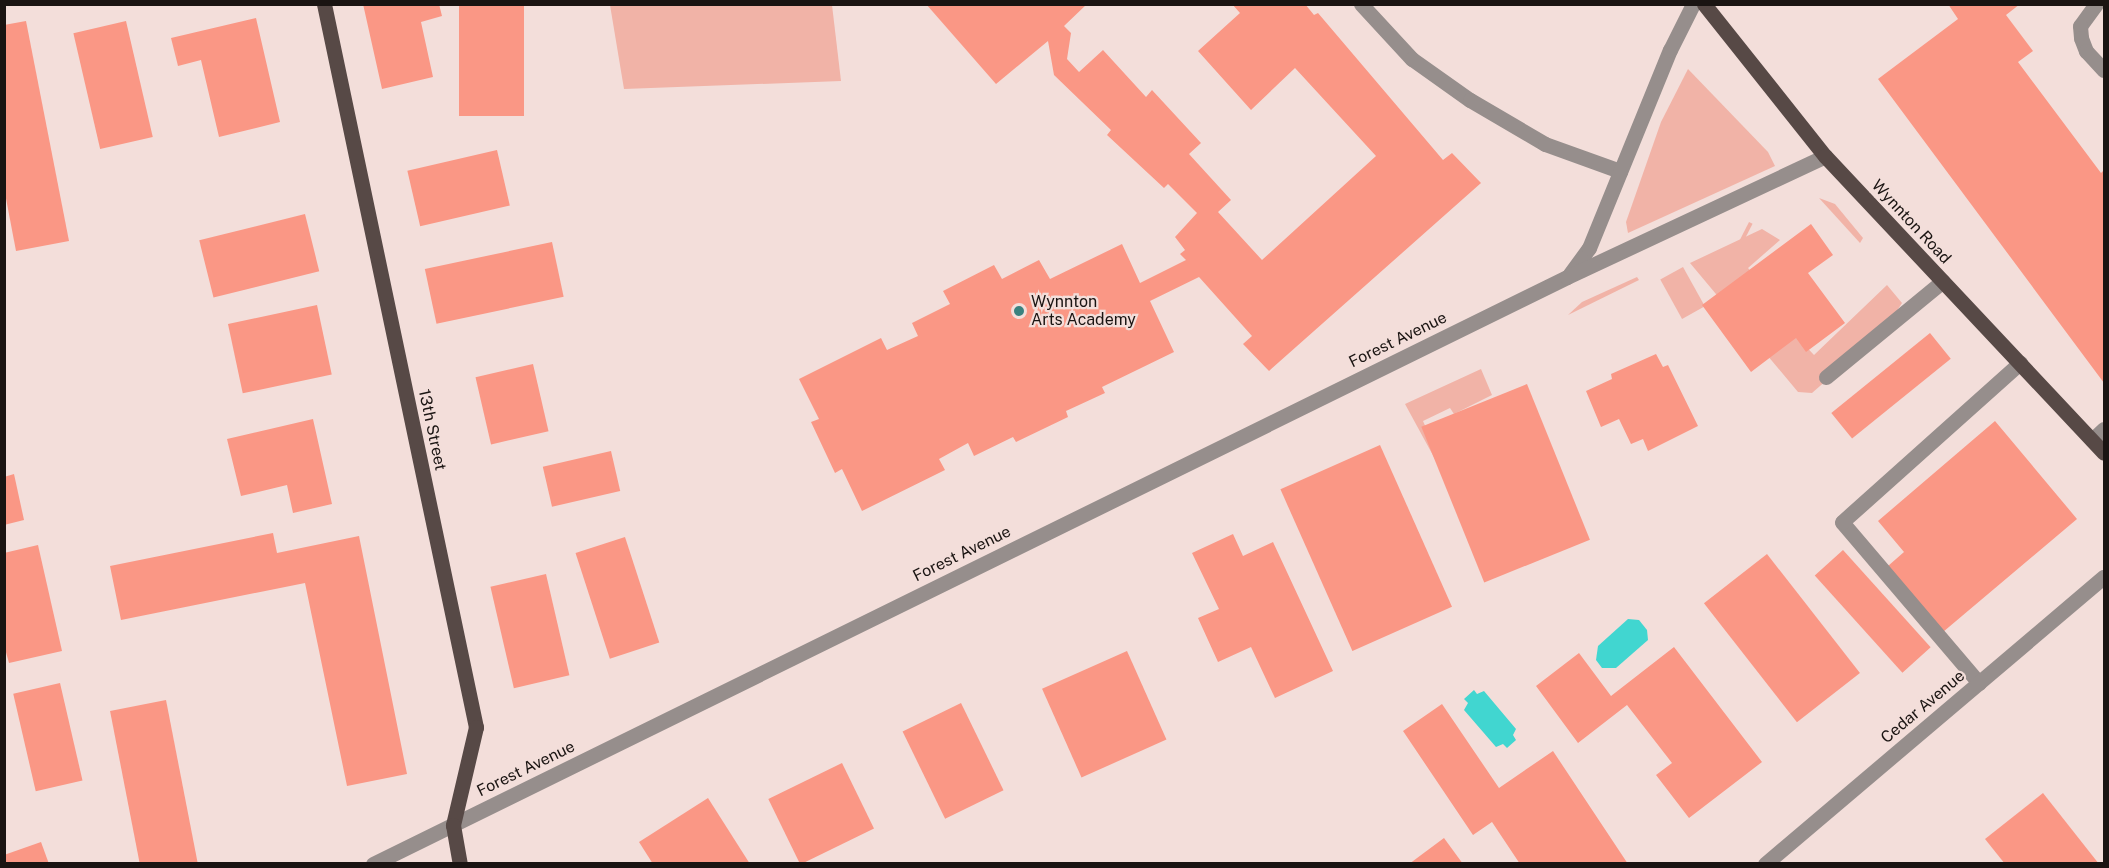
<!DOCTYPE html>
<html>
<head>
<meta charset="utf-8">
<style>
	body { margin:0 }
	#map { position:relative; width:2109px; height:868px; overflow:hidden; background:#f3deda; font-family:"Public Sans",sans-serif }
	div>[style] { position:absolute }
	.green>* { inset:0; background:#f1b3a7; transform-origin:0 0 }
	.water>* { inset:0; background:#41d6d0 }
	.building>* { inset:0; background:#fa9785; transform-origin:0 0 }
	.minor>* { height:15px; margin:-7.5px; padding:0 7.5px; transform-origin:7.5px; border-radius:7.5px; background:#968e8c }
	.major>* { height:15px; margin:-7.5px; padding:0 7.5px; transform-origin:7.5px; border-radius:7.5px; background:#574946 }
	.dots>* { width:16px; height:16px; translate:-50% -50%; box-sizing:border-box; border:3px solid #f3deda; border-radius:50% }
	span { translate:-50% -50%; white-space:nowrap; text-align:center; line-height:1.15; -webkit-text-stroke:4.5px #f3deda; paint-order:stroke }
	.street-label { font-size:16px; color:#1a1412 }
	.poi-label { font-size:16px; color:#1a1412 }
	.left { translate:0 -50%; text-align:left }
	.frame { position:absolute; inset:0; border:6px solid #1a1412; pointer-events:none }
</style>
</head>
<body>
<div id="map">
	<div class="green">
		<i style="clip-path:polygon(610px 5px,832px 5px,841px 81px,624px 89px)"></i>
		<i style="clip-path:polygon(1688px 69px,1768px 152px,1775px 166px,1628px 233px,1626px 222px,1661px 122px)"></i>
		<i style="clip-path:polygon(1819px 198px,1835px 204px,1863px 238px,1860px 243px)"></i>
		<i style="left:1749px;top:222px;width:4px;height:75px;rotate:27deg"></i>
		<i style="clip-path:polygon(1762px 229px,1780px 240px,1748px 268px,1774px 297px,1767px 305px,1814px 355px,1887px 285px,1902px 303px,1885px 329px,1812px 393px,1798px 392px,1690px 263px)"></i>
		<i style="left:1683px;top:267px;width:45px;height:26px;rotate:61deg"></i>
		<i style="clip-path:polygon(1637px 277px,1639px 280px,1568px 315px,1582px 302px)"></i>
		<i style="clip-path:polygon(1481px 369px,1492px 395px,1454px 414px,1450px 408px,1423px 421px,1460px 505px,1405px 404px)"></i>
	</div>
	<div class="water">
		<i style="clip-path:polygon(1628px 619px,1639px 620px,1647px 630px,1648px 640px,1616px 668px,1602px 668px,1596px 660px,1598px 646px)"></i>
		<i style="clip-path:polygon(1474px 690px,1477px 694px,1484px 691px,1516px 729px,1513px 735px,1516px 740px,1507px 748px,1503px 744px,1496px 747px,1464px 710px,1468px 703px,1464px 699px)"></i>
	</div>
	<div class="building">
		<i style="clip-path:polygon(363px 4px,439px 4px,442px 16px,421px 22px,433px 77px,382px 89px)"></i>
		<i style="left:459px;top:4px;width:65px;height:112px"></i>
		<i style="clip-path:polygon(926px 4px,1087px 4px,1064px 26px,1071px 33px,1067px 59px,1079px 72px,1103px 50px,1146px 97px,1152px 90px,1201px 143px,1189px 154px,1231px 200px,1218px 212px,1262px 260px,1376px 156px,1295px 68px,1251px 110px,1198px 51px,1240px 13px,1232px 4px,1305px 4px,1314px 15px,1318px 13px,1443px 160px,1452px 153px,1481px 183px,1269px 371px,1243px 344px,1252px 336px,1199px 277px,1150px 301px,1174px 352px,1102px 387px,1105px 393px,1066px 411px,1068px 417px,1016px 442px,1013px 437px,974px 456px,968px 443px,939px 459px,945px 470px,862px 511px,842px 469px,835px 473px,811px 422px,819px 419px,799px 379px,881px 338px,887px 350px,918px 336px,912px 323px,950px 304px,943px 291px,994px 265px,1002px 279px,1039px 260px,1050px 279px,1122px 244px,1140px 283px,1186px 260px,1180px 254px,1185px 250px,1175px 237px,1197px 213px,1168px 184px,1164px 188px,1107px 135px,1111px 130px,1054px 75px,1048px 41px,996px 84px)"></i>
		<i style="clip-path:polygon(1948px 4px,2020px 4px,2006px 15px,2033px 51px,2018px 62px,2101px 173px,2104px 170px,2104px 383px,1878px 79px,1958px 19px)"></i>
		<i style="clip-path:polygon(256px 18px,280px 122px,219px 137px,201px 60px,178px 66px,171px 38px)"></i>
		<i style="clip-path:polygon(26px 21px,69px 241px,16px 251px,4px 188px,4px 25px)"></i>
		<i style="left:126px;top:21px;width:119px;height:54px;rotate:77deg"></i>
		<i style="left:497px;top:150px;width:57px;height:92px;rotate:77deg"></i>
		<i style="left:305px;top:214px;width:59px;height:109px;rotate:76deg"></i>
		<i style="clip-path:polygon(1811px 224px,1833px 255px,1808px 273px,1845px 323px,1806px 352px,1796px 338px,1751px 372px,1702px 305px)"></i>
		<i style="left:552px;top:242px;width:56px;height:130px;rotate:78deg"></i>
		<i style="left:317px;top:305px;width:71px;height:91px;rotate:78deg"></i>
		<i style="left:1930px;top:333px;width:33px;height:127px;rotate:51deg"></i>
		<i style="clip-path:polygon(1656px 354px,1663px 367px,1668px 365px,1698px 426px,1648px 451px,1643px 439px,1631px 444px,1619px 419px,1601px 427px,1586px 391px,1612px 379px,1611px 374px)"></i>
		<i style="left:533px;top:364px;width:69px;height:59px;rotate:77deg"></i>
		<i style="left:1527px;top:384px;width:168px;height:114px;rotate:68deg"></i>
		<i style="clip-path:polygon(313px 419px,332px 504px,293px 513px,287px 485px,241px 496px,227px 439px)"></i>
		<i style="clip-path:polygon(1995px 421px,2077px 519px,1943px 632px,1888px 566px,1904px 552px,1878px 521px)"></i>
		<i style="left:1380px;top:445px;width:177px;height:109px;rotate:66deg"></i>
		<i style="left:611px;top:451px;width:41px;height:70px;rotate:77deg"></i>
		<i style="clip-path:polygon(14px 474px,24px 520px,4px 525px,4px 477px)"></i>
		<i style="clip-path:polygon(273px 533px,277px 553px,359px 536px,407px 774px,347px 786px,305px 583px,121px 620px,110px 566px)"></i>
		<i style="clip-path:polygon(1233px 534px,1243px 556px,1273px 542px,1333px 671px,1275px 698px,1251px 647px,1218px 662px,1198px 618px,1219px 609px,1192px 553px)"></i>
		<i style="left:625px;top:537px;width:111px;height:52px;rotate:72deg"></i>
		<i style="clip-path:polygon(38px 545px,62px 651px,9px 663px,4px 645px,4px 553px)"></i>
		<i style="left:1843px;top:550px;width:131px;height:38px;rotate:48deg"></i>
		<i style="left:1767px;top:554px;width:151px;height:80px;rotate:52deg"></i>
		<i style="left:546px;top:574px;width:104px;height:57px;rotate:77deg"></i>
		<i style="clip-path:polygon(1674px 647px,1762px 762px,1689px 818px,1656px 775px,1672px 763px,1627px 705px,1578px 743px,1536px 686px,1579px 653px,1611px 696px)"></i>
		<i style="left:1127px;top:651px;width:97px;height:93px;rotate:66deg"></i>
		<i style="left:60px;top:683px;width:100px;height:48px;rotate:77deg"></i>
		<i style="left:166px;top:700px;width:167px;height:57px;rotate:79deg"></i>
		<i style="left:961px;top:703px;width:97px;height:65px;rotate:64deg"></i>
		<i style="clip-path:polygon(1442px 704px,1499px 788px,1553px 751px,1628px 864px,1520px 864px,1492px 822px,1473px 835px,1403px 731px)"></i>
		<i style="left:842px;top:763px;width:73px;height:82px;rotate:64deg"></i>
		<i style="clip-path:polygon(2043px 793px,2099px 864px,2005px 864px,1985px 839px)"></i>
		<i style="clip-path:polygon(708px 798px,750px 864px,653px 864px,639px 842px)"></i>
		<i style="clip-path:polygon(1444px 838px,1463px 864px,1409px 864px)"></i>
		<i style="clip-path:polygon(41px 842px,49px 864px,4px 864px,4px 855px)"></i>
	</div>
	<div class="minor">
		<i style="left:1361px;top:4px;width:75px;rotate:47.2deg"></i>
		<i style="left:1412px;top:59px;width:71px;rotate:35.3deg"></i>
		<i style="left:1470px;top:100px;width:87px;rotate:30.4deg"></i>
		<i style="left:1545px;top:144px;width:80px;rotate:19.8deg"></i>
		<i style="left:2096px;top:4px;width:27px;rotate:126deg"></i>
		<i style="left:2080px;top:26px;width:12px;rotate:85deg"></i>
		<i style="left:2081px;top:38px;width:14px;rotate:69deg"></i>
		<i style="left:2086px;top:51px;width:26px;rotate:47deg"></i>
		<i style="left:1570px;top:274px;width:32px;rotate:-54deg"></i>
		<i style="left:1589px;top:248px;width:214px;rotate:-67.8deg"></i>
		<i style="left:1670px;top:50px;width:51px;rotate:-63.4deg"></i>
		<i style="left:1826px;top:377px;width:151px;rotate:-39.4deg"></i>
		<i style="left:2092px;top:440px;width:16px;rotate:-43deg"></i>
		<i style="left:1979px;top:683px;width:211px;rotate:-130.4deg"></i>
		<i style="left:1842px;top:522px;width:239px;rotate:-41.8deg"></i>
		<i style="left:373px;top:864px;width:1330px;rotate:-26.18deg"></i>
		<i style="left:1567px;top:277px;width:285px;rotate:-25.1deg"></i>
		<i style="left:1765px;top:864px;width:444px;rotate:-40.3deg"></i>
	</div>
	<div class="major">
		<i style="left:324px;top:4px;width:739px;rotate:78.13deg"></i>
		<i style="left:476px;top:727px;width:101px;rotate:103.2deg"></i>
		<i style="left:453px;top:825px;width:40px;rotate:80deg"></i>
		<i style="left:1704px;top:4px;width:194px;rotate:51.5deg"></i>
		<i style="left:1825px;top:156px;width:407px;rotate:46.8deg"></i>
	</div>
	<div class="dots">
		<i style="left:1019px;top:311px;background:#3a827f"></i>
	</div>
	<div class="street-label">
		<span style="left:1911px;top:222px;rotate:47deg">Wynnton Road</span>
		<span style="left:1398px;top:340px;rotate:-26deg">Forest Avenue</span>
		<span style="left:432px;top:430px;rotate:78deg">13th Street</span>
		<span style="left:962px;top:554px;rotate:-26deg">Forest Avenue</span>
		<span style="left:1923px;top:707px;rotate:-40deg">Cedar Avenue</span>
		<span style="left:526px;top:769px;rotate:-26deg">Forest Avenue</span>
	</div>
	<div class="poi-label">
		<span class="left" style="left:1031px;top:311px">Wynnton<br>Arts Academy</span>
	</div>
	<div class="frame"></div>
</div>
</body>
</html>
